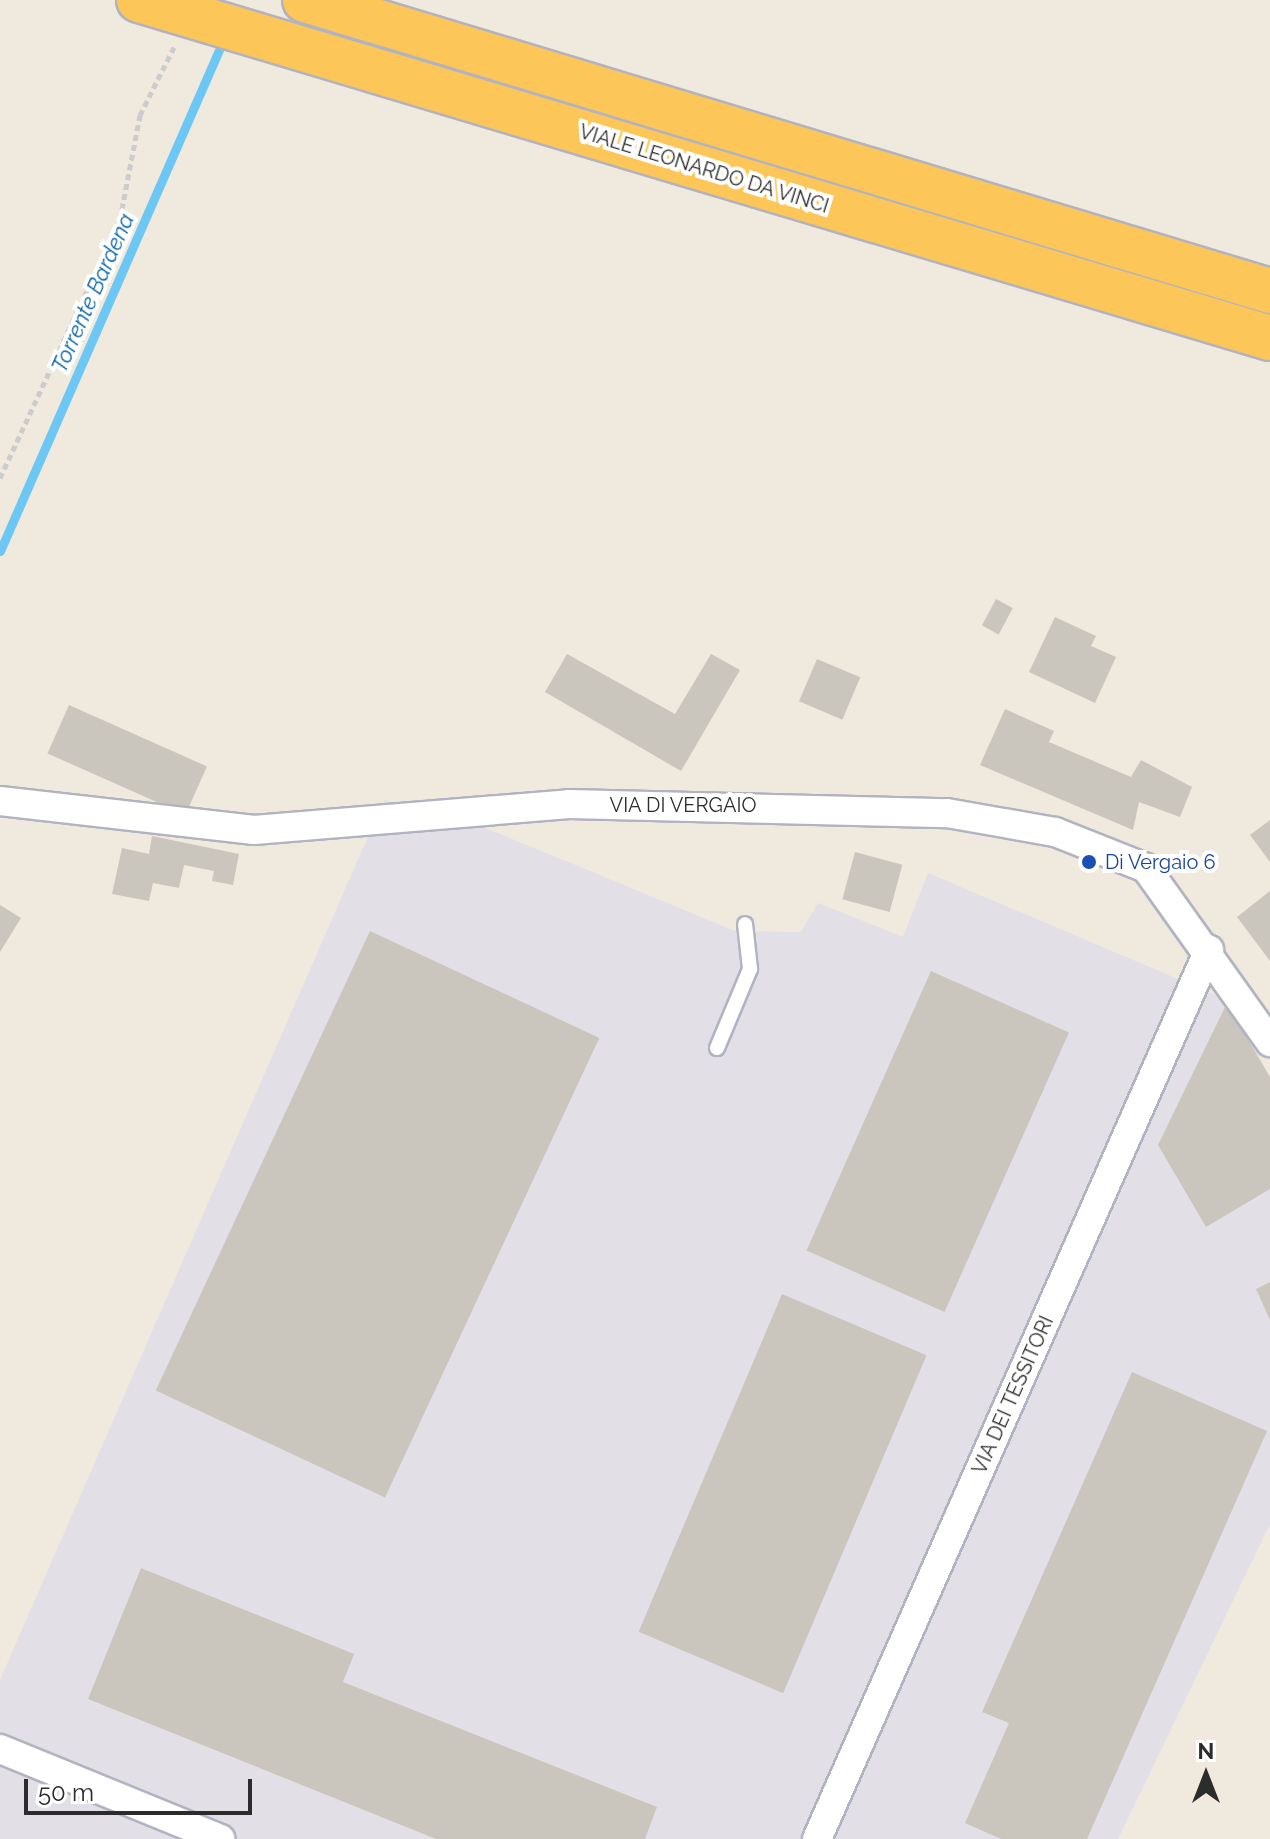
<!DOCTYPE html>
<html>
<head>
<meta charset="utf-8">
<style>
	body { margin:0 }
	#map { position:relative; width:1270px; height:1839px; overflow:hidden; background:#efe9de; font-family:Raleway,sans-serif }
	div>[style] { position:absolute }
	.industrial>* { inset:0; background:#e2dfe7 }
	.stream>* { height:9px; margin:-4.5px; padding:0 4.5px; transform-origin:4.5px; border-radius:4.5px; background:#6cc7f5 }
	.building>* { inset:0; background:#cac6be; transform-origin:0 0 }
	.path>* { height:5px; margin-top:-2.5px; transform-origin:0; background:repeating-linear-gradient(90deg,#ccc 0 6px,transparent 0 10px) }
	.roads { filter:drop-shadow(2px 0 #b2b3c1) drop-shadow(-2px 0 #b2b3c1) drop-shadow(0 2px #b2b3c1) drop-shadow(0 -2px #b2b3c1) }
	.service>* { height:14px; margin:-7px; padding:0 7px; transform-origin:7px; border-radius:7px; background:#fff }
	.minor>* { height:28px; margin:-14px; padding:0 14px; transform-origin:14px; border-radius:14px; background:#fff }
	.trunk>* { height:44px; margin:-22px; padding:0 22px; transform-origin:22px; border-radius:22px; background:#fcc659 }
	.dots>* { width:22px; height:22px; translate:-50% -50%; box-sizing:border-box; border:4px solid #fff; border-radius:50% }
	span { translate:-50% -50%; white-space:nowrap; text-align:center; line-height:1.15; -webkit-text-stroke:8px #fff; paint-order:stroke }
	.street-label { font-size:20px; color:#2c2c2c }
	.transit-label { font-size:20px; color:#164399 }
	.left { translate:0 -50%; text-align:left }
	.water-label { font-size:22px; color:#0664a7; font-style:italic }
	.north { position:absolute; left:1166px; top:1735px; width:80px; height:80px; -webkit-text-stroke:6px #fff; paint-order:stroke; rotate:0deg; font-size:22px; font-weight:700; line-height:32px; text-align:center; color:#2c2c2c }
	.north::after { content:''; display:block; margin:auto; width:28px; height:36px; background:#2c2c2c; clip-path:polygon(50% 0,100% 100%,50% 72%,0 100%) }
	.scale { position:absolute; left:24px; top:1779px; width:228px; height:36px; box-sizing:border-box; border:4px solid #2c2c2c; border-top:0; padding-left:10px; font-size:24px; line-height:28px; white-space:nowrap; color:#2c2c2c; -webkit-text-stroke:6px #fff; paint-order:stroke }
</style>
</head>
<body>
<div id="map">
	<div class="industrial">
		<i style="clip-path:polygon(384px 800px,488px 829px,735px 931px,801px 932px,818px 903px,903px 937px,928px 873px,1218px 996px,1270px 1087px,1270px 1524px,1118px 1839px,0 1839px,0 1680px)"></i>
	</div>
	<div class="stream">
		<i style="left:0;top:551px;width:547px;rotate:-66.39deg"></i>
	</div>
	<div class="building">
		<i style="left:996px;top:599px;width:19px;height:30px;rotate:28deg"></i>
		<i style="clip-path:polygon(1055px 617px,1096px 636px,1091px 646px,1116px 657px,1095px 703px,1029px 672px)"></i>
		<i style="clip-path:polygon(567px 654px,675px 714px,711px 654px,740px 670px,681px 771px,545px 692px)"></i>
		<i style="left:817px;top:659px;width:47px;height:46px;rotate:23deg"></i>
		<i style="left:69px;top:705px;width:151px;height:53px;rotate:24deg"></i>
		<i style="clip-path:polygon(1005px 709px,1054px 731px,1049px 742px,1131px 777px,1141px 760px,1192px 787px,1180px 817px,1139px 802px,1133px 830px,980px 765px)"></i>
		<i style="clip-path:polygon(1270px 820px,1270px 862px,1250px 835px)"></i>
		<i style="clip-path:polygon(152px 836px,239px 854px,233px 885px,212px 881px,214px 871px,184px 865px,179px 888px,153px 883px,149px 901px,112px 894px,122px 848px,149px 854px)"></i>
		<i style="left:855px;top:852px;width:49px;height:49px;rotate:15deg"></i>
		<i style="clip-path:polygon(1270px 891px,1270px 961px,1237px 917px)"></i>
		<i style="clip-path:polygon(0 905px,21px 918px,0 952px)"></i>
		<i style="left:370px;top:931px;width:253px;height:507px;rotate:25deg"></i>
		<i style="left:931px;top:971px;width:151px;height:306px;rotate:24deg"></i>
		<i style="clip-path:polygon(1227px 1003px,1270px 1077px,1270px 1189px,1206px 1227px,1158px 1145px)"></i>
		<i style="clip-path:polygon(1270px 1282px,1270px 1320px,1256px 1289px)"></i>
		<i style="left:782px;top:1294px;width:157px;height:367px;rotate:23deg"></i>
		<i style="clip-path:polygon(1132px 1372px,1267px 1431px,1087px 1839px,1001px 1839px,965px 1823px,1009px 1723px,982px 1712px)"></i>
		<i style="clip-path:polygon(141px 1568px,354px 1654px,343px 1682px,657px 1807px,645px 1839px,436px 1839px,88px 1699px)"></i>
	</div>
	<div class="path">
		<i style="left:0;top:478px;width:285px;rotate:-65.1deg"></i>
		<i style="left:120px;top:219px;width:106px;rotate:-79.1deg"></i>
		<i style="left:140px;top:115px;width:76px;rotate:-63.4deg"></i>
	</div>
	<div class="roads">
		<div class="service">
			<i style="left:717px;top:1048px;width:86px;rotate:-67.3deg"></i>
			<i style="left:750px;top:969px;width:45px;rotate:-96.3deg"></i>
		</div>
		<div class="minor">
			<i style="left:0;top:801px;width:256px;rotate:6.5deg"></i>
			<i style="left:254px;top:830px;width:316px;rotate:-4.7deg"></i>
			<i style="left:569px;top:804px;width:378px;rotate:1.4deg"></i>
			<i style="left:947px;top:813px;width:110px;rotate:10deg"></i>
			<i style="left:1055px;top:832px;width:98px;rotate:21.6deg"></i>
			<i style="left:1146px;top:868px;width:214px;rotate:54.5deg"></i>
			<i style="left:0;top:1749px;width:238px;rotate:22.2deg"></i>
			<i style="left:817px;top:1839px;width:972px;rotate:-66.21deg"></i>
		</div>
		<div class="trunk">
			<i style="left:139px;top:0;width:1180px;rotate:16.64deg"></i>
			<i style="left:305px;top:0;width:1008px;rotate:16.78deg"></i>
		</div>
	</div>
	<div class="dots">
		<i style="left:1089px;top:862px;background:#1a4fb4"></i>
	</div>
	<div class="street-label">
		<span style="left:704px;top:169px;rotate:17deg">VIALE LEONARDO DA VINCI</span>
		<span style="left:683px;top:805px">VIA DI VERGAIO</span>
		<span style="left:1013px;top:1395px;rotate:-66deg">VIA DEI TESSITORI</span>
	</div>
	<div class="transit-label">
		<span class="left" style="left:1105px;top:862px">Di Vergaio 6</span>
	</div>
	<div class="water-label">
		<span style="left:93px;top:293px;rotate:-66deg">Torrente Bardena</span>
	</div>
	<div class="north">N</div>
	<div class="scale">50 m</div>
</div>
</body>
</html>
